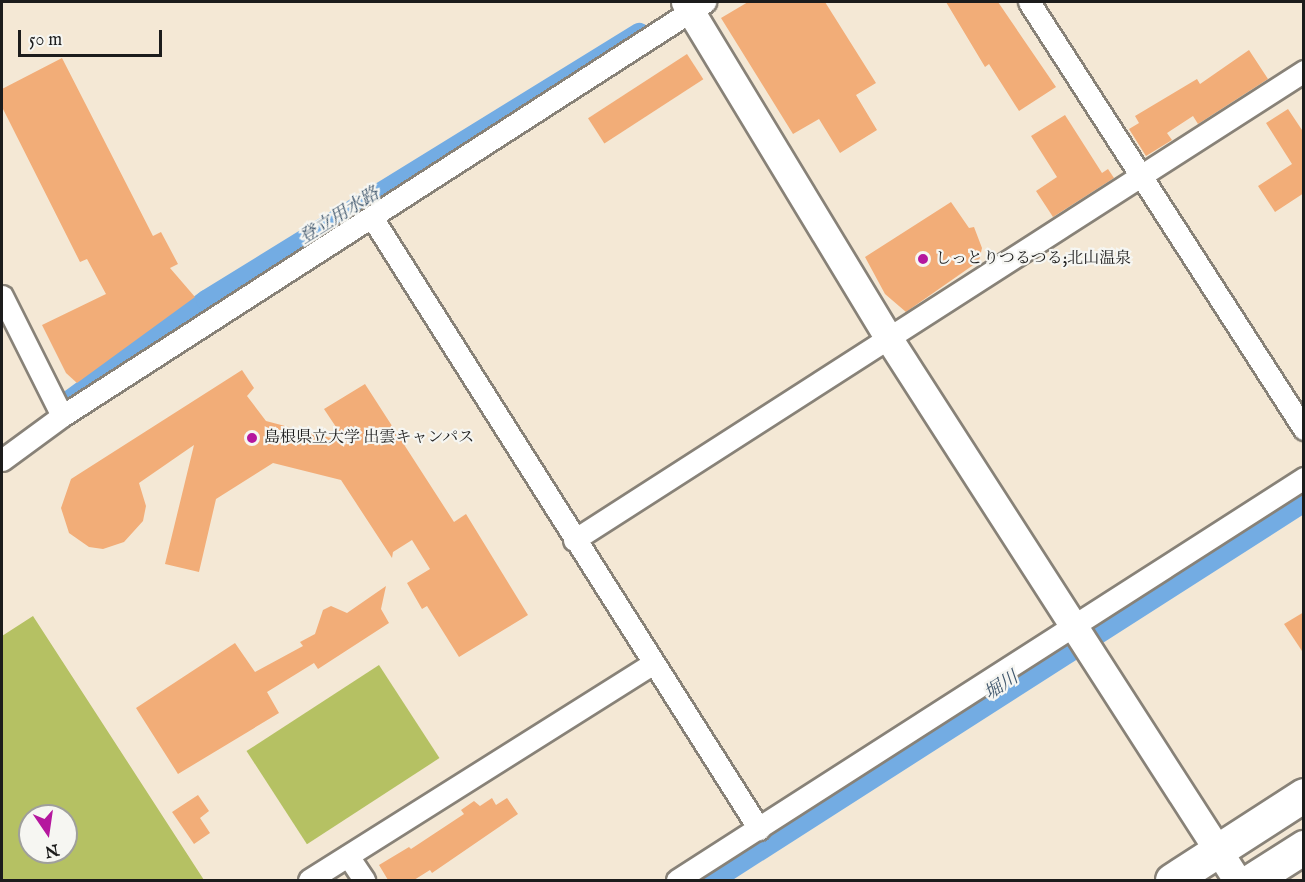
<!DOCTYPE html>
<html>
<head>
<meta charset="utf-8">
<style>
	body { margin:0 }
	#map { position:relative; width:1305px; height:882px; overflow:hidden; background:#f4e8d5; font-family:"IM FELL English","Noto Serif JP",serif }
	div>[style] { position:absolute }
	.green>* { inset:0; background:#b5c163; transform-origin:0 0 }
	.canal>* { height:20px; margin:-10px; padding:0 10px; transform-origin:10px; border-radius:10px; background:#73ace3 }
	.river>* { height:34px; margin:-17px; padding:0 17px; transform-origin:17px; border-radius:17px; background:#73ace3 }
	.building>* { inset:0; background:#f2ad78; transform-origin:0 0 }
	.roads { filter:drop-shadow(2px 0 #888278) drop-shadow(-2px 0 #888278) drop-shadow(0 2px #888278) drop-shadow(0 -2px #888278) }
	.minor>* { height:21px; margin:-10.5px; padding:0 10.5px; transform-origin:10.5px; border-radius:10.5px; background:#fff }
	.tertiary>* { height:27px; margin:-13.5px; padding:0 13.5px; transform-origin:13.5px; border-radius:13.5px; background:#fff }
	.trunk>* { height:33px; margin:-16.5px; padding:0 16.5px; transform-origin:16.5px; border-radius:16.5px; background:#fff }
	.dots>* { width:16px; height:16px; translate:-50% -50%; box-sizing:border-box; border:3px solid #f6f6f2; border-radius:50% }
	span { translate:-50% -50%; white-space:nowrap; text-align:center; line-height:1.15; -webkit-text-stroke:4.5px #f6f6f2; paint-order:stroke }
	.poi-label { font-size:16px; color:#1c1c1c }
	.left { translate:0 -50%; text-align:left }
	.water-label { font-size:18px; color:#3f566c; font-style:italic }
	.frame { position:absolute; inset:0; border:3px solid #1c1c1c; pointer-events:none }
	.north { position:absolute; left:18px; top:804px; width:60px; height:60px; box-sizing:border-box; background:#f6f6f2; border:2px solid #9f9f9c; border-radius:50%; rotate:167deg; font-size:16px; font-weight:700; line-height:24px; text-align:center; color:#1c1c1c }
	.north::after { content:''; display:block; margin:auto; width:21px; height:27px; background:#b5179e; clip-path:polygon(50% 0,100% 100%,50% 72%,0 100%) }
	.scale { position:absolute; left:18px; top:30px; width:144px; height:27px; box-sizing:border-box; border:3px solid #1c1c1c; border-top:0; padding-left:8px; font-size:18px; line-height:21px; white-space:nowrap; color:#1c1c1c; -webkit-text-stroke:4px #f6f6f2; paint-order:stroke }
</style>
</head>
<body>
<div id="map">
	<div class="green">
		<i style="clip-path:polygon(evenodd,33px 616px,204px 880px,2px 880px,2px 636px,33px 616px,30px 816px,66px 816px,66px 852px,30px 852px,30px 816px)"></i>
		<i style="left:379px;top:665px;width:111px;height:158px;rotate:57deg"></i>
	</div>
	<div class="canal">
		<i style="left:64px;top:404px;width:176px;rotate:-36.2deg"></i>
		<i style="left:206px;top:300px;width:509px;rotate:-31.66deg"></i>
	</div>
	<div class="river">
		<i style="left:701px;top:880px;width:716px;rotate:-32.62deg"></i>
	</div>
	<div class="building">
		<i style="clip-path:polygon(748px 2px,825px 2px,876px 83px,856px 95px,877px 130px,840px 153px,819px 119px,793px 134px,721px 18px)"></i>
		<i style="clip-path:polygon(946px 2px,998px 2px,1056px 87px,1019px 111px,989px 64px,985px 67px)"></i>
		<i style="clip-path:polygon(1249px 50px,1268px 79px,1198px 124px,1193px 116px,1167px 133px,1172px 140px,1146px 156px,1129px 129px,1139px 123px,1135px 116px,1197px 79px,1200px 84px)"></i>
		<i style="left:687px;top:54px;width:30px;height:118px;rotate:57deg"></i>
		<i style="clip-path:polygon(62px 58px,153px 236px,161px 232px,178px 264px,170px 268px,195px 297px,77px 383px,66px 373px,42px 325px,106px 294px,87px 259px,80px 262px,2px 107px,2px 89px)"></i>
		<i style="clip-path:polygon(1288px 109px,1304px 133px,1304px 193px,1275px 212px,1258px 186px,1292px 164px,1266px 123px)"></i>
		<i style="clip-path:polygon(1065px 115px,1102px 173px,1108px 169px,1114px 178px,1053px 217px,1036px 191px,1057px 177px,1031px 136px)"></i>
		<i style="clip-path:polygon(951px 202px,969px 228px,974px 227px,982px 248px,979px 261px,906px 312px,885px 294px,865px 257px)"></i>
		<i style="clip-path:polygon(242px 370px,254px 388px,247px 396px,266px 421px,346px 442px,324px 409px,365px 384px,454px 522px,466px 514px,528px 615px,459px 657px,427px 606px,422px 609px,407px 583px,430px 569px,412px 540px,393px 552px,392px 558px,341px 480px,273px 463px,216px 499px,199px 572px,165px 564px,194px 445px,139px 483px,146px 506px,143px 521px,124px 542px,103px 549px,89px 547px,69px 533px,61px 508px,71px 479px)"></i>
		<i style="clip-path:polygon(386px 586px,381px 609px,389px 623px,318px 669px,314px 663px,267px 692px,279px 713px,178px 774px,136px 708px,235px 643px,255px 672px,303px 646px,300px 642px,315px 634px,323px 610px,331px 606px,347px 613px)"></i>
		<i style="clip-path:polygon(1304px 612px,1304px 654px,1284px 624px)"></i>
		<i style="clip-path:polygon(198px 795px,209px 811px,200px 818px,210px 833px,194px 844px,172px 812px)"></i>
		<i style="clip-path:polygon(492px 798px,496px 805px,507px 798px,518px 814px,432px 873px,430px 870px,414px 880px,388px 880px,379px 865px,409px 847px,411px 849px,464px 814px,461px 810px,474px 801px,480px 806px)"></i>
	</div>
	<div class="roads">
		<div class="minor">
			<i style="left:1029px;top:2px;width:508px;rotate:57.22deg"></i>
			<i style="left:373px;top:219px;width:722px;rotate:57.67deg"></i>
			<i style="left:2px;top:296px;width:134px;rotate:63.4deg"></i>
			<i style="left:2px;top:460px;width:74px;rotate:-36.3deg"></i>
			<i style="left:62px;top:416px;width:765px;rotate:-32.78deg"></i>
			<i style="left:574px;top:540px;width:868px;rotate:-32.72deg"></i>
			<i style="left:348px;top:856px;width:29px;rotate:56deg"></i>
			<i style="left:309px;top:880px;width:405px;rotate:-32.2deg"></i>
			<i style="left:677px;top:880px;width:745px;rotate:-32.67deg"></i>
		</div>
		<div class="tertiary">
			<i style="left:685px;top:2px;width:394px;rotate:58.8deg"></i>
			<i style="left:889px;top:339px;width:643px;rotate:57.25deg"></i>
		</div>
		<div class="trunk">
			<i style="left:1172px;top:880px;width:157px;rotate:-32.8deg"></i>
			<i style="left:1252px;top:880px;width:62px;rotate:-32.4deg"></i>
		</div>
	</div>
	<div class="dots">
		<i style="left:923px;top:259px;background:#b5179e"></i>
		<i style="left:252px;top:438px;background:#b5179e"></i>
	</div>
	<div class="poi-label">
		<span class="left" style="left:935px;top:259px">しっとりつるつる;北山温泉</span>
		<span class="left" style="left:264px;top:438px">島根県立大学 出雲キャンパス</span>
	</div>
	<div class="water-label">
		<span style="left:340px;top:217px;rotate:-32deg">登立用水路</span>
		<span style="left:1002px;top:687px;rotate:-33deg">堀川</span>
	</div>
	<div class="frame"></div>
	<div class="north">N</div>
	<div class="scale">50 m</div>
</div>
</body>
</html>
